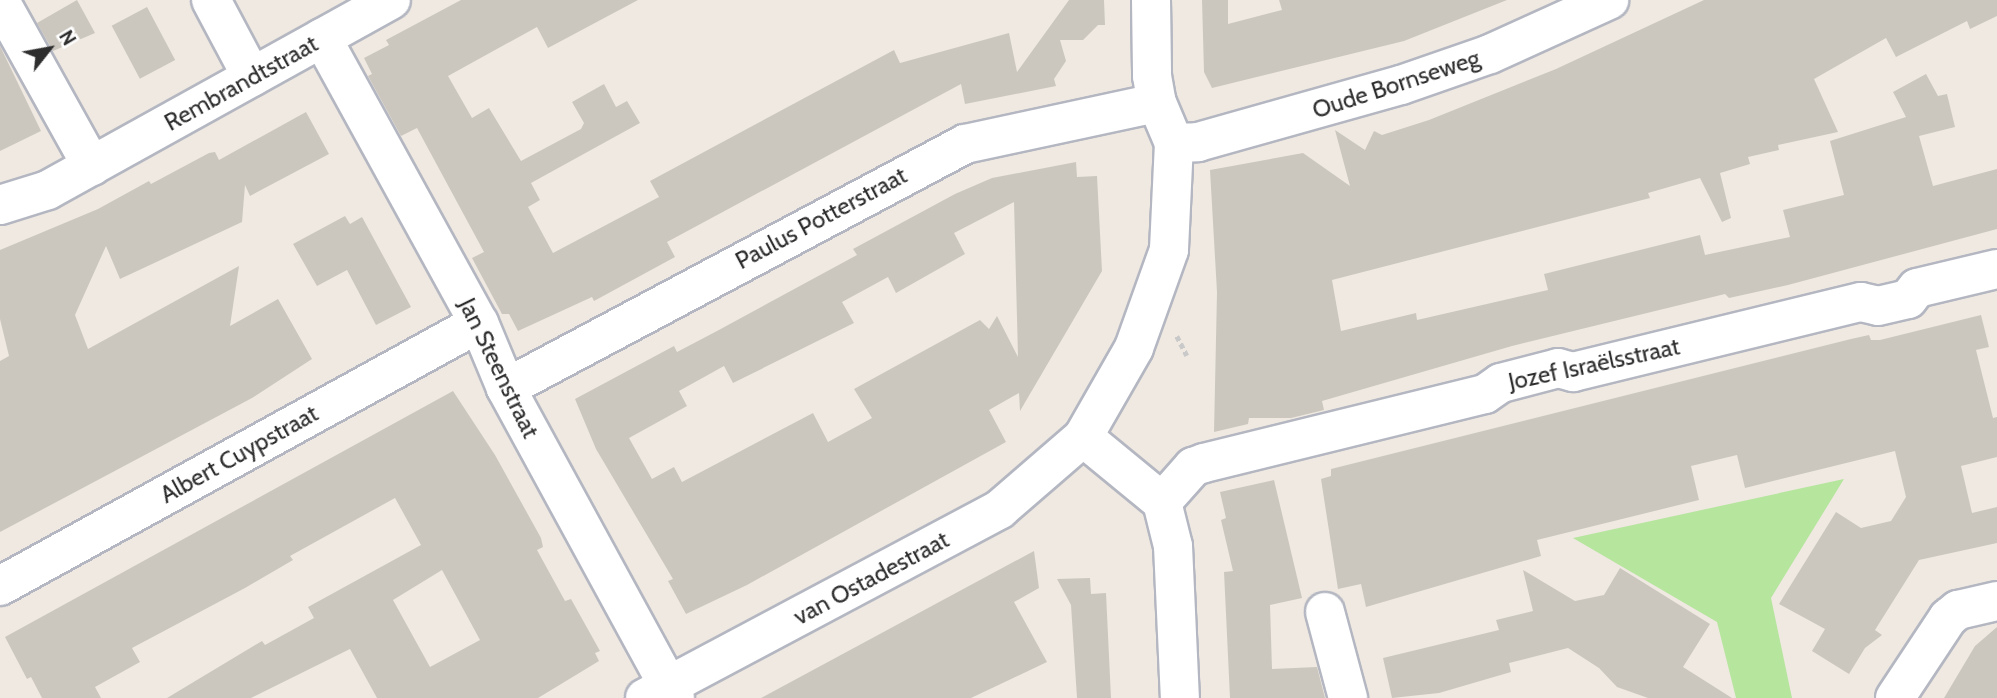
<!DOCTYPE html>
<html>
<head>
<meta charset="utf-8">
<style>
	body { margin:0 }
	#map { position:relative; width:1997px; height:698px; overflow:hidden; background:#efe9e1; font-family:Cabin,sans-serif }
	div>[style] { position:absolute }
	.green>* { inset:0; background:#b6e59e }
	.building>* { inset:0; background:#cbc7bf; transform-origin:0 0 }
	.path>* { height:4.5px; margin-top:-2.25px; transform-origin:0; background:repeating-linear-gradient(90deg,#c9c9c9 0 5px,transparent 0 8.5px) }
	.roads { filter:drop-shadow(2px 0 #b4b7c1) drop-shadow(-2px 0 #b4b7c1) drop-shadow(0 2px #b4b7c1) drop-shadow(0 -2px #b4b7c1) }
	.minor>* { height:38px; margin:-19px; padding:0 19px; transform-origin:19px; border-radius:19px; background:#fff }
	span { translate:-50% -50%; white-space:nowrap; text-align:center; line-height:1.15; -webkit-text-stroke:7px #fff; paint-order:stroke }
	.street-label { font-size:24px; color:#2e2e2e }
	.north { position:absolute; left:14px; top:14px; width:70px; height:70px; -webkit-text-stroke:5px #fff; paint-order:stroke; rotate:59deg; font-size:19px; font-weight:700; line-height:28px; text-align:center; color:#2e2e2e }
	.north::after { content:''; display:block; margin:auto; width:24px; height:32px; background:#2e2e2e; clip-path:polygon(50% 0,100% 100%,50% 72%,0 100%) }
</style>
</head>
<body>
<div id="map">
	<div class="green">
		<i style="clip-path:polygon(1844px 479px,1771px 598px,1792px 698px,1736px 698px,1717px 622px,1573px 538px)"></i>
	</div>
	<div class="building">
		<i style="clip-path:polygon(77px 0,95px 33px,53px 51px,37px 23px)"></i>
		<i style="clip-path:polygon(461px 0,638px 0,548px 48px,537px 27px,448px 76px,472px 118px,489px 108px,521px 161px,581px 129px,584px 123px,572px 102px,604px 84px,616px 107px,627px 101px,640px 123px,531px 183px,540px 200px,528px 207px,553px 253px,659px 197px,650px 181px,894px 50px,900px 63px,1009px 33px,1017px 72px,1069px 0,1104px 0,1105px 25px,1098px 25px,1083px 40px,1060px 40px,1066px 61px,1054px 79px,1056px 86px,965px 104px,961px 84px,667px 242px,675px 257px,594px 301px,592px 297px,518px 331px,509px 314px,502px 314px,472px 258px,484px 252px,417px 128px,401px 136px,368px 76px,372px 74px,364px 58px,389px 45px,386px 40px)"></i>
		<i style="clip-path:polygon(1202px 0,1228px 0,1228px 24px,1282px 10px,1279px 0,1507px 0,1404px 41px,1212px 88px,1204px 72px)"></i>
		<i style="clip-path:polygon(1704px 0,1997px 0,1997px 16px,1970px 29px,1967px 21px,1896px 57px,1886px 38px,1814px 79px,1838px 132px,1778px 145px,1779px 150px,1748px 157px,1750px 164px,1720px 173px,1731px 218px,1722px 222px,1700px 178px,1648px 193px,1650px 198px,1332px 280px,1341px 331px,1416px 313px,1417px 320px,1548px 290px,1544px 274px,1700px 235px,1705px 255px,1790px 237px,1783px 210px,1844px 195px,1830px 141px,1906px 117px,1893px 92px,1926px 74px,1938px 96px,1947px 94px,1955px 127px,1919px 136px,1933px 186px,1997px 169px,1997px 229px,1788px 285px,1729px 298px,1725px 294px,1512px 346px,1322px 401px,1324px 410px,1291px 418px,1249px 418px,1248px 424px,1214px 432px,1217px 292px,1210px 170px,1303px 153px,1350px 186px,1335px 130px,1365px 150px,1374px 131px,1382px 135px,1429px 120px,1556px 69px)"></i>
		<i style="left:147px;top:7px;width:60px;height:40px;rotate:62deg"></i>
		<i style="clip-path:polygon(0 46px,41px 131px,0 151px)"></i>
		<i style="clip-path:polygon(306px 112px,329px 154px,250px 196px,245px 185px,242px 222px,120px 279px,106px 246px,75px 315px,88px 349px,239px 266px,230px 326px,278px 299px,312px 359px,252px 398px,0 532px,0 361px,9px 356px,0 319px,0 250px,98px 209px,149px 181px,151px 184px,209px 153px,215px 152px,219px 160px)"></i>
		<i style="clip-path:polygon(evenodd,1076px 162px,1077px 177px,1097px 176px,1102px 271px,1020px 411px,1019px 393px,989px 410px,1006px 442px,747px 585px,686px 614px,668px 581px,673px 579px,596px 449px,575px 399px,674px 346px,677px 352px,717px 331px,857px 255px,853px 249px,955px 194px,992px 178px,1076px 162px,1014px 202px,1018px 357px,997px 316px,989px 329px,980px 320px,854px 389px,872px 418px,828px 442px,813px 413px,682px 482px,674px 467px,652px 479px,629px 438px,687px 406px,679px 391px,724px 366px,733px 383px,854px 323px,842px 302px,888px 277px,896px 293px,965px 254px,954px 233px,1014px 202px)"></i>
		<i style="clip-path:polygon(345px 216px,350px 224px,362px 217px,411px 307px,376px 325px,347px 270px,317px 286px,293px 244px)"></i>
		<i style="clip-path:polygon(1981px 315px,1989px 347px,1976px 350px,1993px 418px,1997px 417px,1997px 457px,1961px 466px,1972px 513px,1997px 507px,1997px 543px,1919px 560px,1875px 630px,1882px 635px,1865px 648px,1849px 674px,1812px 651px,1825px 629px,1779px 604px,1836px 512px,1861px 528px,1891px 521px,1906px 497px,1895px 451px,1745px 488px,1737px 455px,1691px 466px,1699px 500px,1537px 540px,1541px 556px,1366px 607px,1361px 584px,1338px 589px,1321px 479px,1331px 476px,1331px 469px,1851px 339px,1869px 335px,1871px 340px,1880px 340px)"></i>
		<i style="clip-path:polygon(evenodd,453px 391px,495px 455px,541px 538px,543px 547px,537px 550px,565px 601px,571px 599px,600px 651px,595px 653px,599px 661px,538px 698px,377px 698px,350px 649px,251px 698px,167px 698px,262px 641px,265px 645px,314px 618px,308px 607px,421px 545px,395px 498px,290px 556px,293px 560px,245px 588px,132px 648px,140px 662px,95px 687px,101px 698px,42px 698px,31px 677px,27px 679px,5px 637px,453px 391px,442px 570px,480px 640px,430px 667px,393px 600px,442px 570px)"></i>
		<i style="clip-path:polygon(1274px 480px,1302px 598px,1270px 605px,1272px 669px,1317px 667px,1325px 698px,1230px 698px,1224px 572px,1233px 571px,1221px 520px,1226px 518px,1220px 492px)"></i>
		<i style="clip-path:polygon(1034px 551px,1039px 588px,1014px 602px,1047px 662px,971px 698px,761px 698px)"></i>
		<i style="clip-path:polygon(1620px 568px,1710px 624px,1683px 667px,1732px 698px,1648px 698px,1617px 687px,1599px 668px,1568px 648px,1509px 663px,1511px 672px,1439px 693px,1392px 698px,1383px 658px,1499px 630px,1496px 620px,1533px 611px,1523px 570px,1575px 601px,1604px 595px)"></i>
		<i style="clip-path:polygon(1090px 578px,1091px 594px,1106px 593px,1111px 698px,1077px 698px,1071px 605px,1057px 579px)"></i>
		<i style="clip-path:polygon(1997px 627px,1997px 698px,1944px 698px,1975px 646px)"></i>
	</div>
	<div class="path">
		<i style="left:1177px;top:336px;width:22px;rotate:63deg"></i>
	</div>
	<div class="roads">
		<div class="minor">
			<i style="left:211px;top:0;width:87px;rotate:62deg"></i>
			<i style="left:1151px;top:0;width:76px;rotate:89.2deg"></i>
			<i style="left:1152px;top:76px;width:27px;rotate:80deg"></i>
			<i style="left:1157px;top:103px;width:43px;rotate:67deg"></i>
			<i style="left:1174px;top:143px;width:107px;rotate:92.7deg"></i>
			<i style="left:1169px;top:250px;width:104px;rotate:109.7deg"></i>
			<i style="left:1134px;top:348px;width:103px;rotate:119.8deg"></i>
			<i style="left:1083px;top:437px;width:102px;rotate:39.4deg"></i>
			<i style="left:1162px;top:502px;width:45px;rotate:76deg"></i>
			<i style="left:1173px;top:546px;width:152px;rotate:87.4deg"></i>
			<i style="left:0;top:1px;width:189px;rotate:60.9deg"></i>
			<i style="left:322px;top:38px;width:325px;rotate:61.2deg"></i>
			<i style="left:479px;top:323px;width:70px;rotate:67.4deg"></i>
			<i style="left:506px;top:388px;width:353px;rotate:61.4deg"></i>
			<i style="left:1174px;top:143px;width:24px;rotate:-2deg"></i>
			<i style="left:1198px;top:142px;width:211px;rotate:-15.7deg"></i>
			<i style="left:1401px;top:85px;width:94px;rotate:-19.2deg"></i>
			<i style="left:1490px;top:54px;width:131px;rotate:-24.4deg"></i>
			<i style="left:0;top:205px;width:50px;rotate:-17.4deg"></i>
			<i style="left:48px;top:190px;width:392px;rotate:-29deg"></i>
			<i style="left:506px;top:388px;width:520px;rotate:-27.99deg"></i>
			<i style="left:965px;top:144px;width:196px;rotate:-12.1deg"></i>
			<i style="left:1162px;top:502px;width:47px;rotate:-48.5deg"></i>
			<i style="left:1193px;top:467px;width:12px;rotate:-20deg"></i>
			<i style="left:1204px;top:463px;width:289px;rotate:-13.8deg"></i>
			<i style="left:1485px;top:394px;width:19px;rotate:-35deg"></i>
			<i style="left:1501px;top:383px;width:59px;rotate:-14.7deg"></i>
			<i style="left:1558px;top:368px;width:16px;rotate:15deg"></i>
			<i style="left:1573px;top:372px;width:296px;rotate:-13.7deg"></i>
			<i style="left:1861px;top:302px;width:17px;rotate:13deg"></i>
			<i style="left:1878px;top:306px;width:31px;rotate:-13deg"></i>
			<i style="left:1908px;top:299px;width:14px;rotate:-51deg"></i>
			<i style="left:1917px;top:288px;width:82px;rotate:-13.4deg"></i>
			<i style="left:0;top:586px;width:546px;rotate:-28.77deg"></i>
			<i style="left:1325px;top:612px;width:89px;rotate:75deg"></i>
			<i style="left:645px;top:698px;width:402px;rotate:-28deg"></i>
			<i style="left:1000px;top:509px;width:110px;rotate:-40.9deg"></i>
			<i style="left:1895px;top:698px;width:96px;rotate:-56.5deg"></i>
			<i style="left:1948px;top:618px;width:13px;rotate:-39deg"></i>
			<i style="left:1958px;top:610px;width:40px;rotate:-13deg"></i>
		</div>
	</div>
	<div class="street-label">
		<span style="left:241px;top:83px;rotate:-29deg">Rembrandtstraat</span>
		<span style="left:1396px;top:84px;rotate:-18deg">Oude Bornseweg</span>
		<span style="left:821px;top:218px;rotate:-28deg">Paulus Potterstraat</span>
		<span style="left:1594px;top:364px;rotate:-12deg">Jozef Israëlsstraat</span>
		<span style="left:499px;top:368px;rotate:64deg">Jan Steenstraat</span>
		<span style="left:239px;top:454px;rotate:-29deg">Albert Cuypstraat</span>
		<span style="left:871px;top:578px;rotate:-28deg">van Ostadestraat</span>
	</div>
	<div class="north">N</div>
</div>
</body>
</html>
